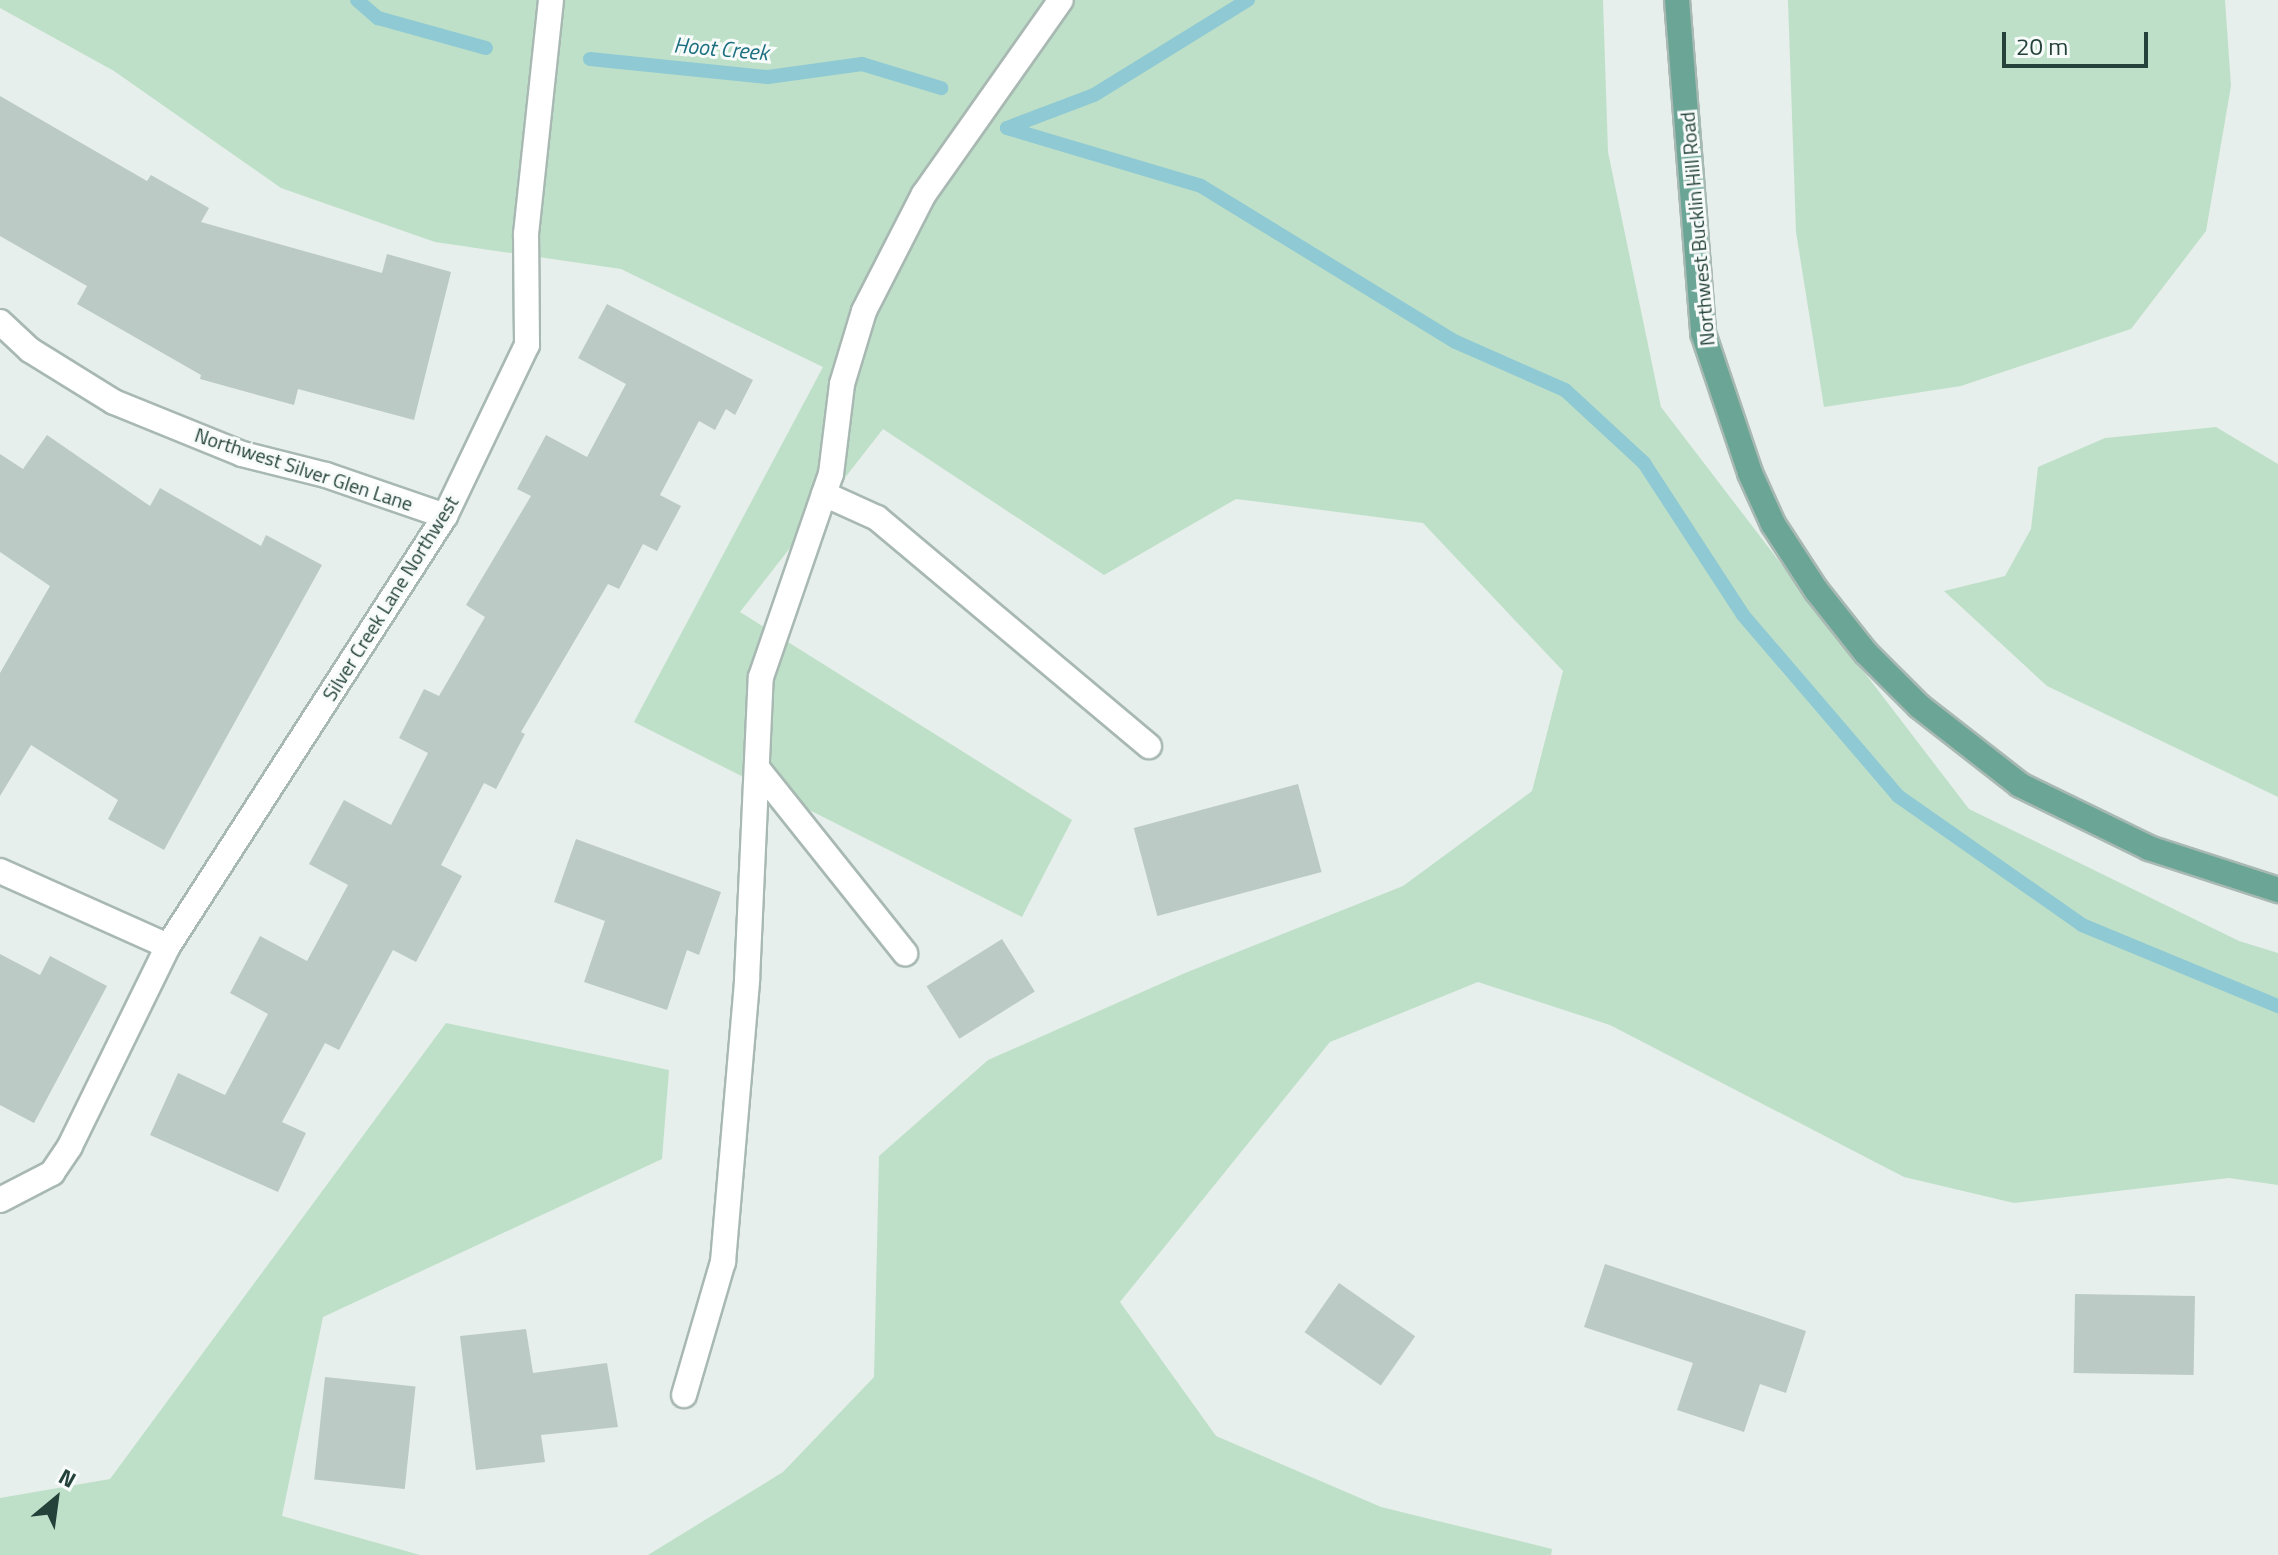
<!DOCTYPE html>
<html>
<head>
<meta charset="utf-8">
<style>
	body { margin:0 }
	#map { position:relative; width:2278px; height:1555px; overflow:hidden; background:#e6efeb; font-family:"Titillium Web",sans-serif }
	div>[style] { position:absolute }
	.green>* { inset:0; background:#bfe0c8 }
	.stream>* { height:14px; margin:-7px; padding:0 7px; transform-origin:7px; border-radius:7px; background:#8ec9d4 }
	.building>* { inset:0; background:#bbcac4; transform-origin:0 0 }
	.roads { filter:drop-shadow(2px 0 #a8b8b2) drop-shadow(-2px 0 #a8b8b2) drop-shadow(0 2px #a8b8b2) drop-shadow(0 -2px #a8b8b2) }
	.minor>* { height:24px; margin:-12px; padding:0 12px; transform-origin:12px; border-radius:12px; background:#fff }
	.major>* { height:24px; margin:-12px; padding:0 12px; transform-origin:12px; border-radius:12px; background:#6aa596 }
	span { translate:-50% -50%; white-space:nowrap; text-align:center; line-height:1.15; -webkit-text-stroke:6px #f7fbf9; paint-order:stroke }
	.street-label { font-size:20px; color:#24423a }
	.water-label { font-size:22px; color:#1c6f80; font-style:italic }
	.north { position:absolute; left:16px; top:1459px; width:80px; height:80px; -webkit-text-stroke:6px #f7fbf9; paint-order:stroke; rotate:29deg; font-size:22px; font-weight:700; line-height:32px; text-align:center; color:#24423a }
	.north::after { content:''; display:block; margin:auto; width:28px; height:36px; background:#24423a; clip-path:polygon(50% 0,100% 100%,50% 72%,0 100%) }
	.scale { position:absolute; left:2002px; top:32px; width:146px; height:36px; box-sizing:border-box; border:4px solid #24423a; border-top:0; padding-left:10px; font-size:24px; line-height:28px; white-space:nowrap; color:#24423a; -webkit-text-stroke:6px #f7fbf9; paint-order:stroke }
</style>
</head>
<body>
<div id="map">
	<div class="green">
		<i style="clip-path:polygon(0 0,1603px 0,1608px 152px,1661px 407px,1969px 809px,2239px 941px,2278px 953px,2278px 1185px,2229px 1178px,2014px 1203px,1904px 1177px,1610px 1025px,1478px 982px,1330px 1042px,1120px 1302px,1216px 1436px,1381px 1507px,1552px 1549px,1551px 1555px,648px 1555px,783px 1472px,874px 1377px,879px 1156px,988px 1060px,1185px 973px,1403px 886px,1532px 791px,1563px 671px,1423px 523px,1236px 499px,1104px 575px,883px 429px,740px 612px,1072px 820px,1022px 917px,634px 722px,823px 367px,621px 269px,435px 242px,281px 188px,114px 71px,0 8px)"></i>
		<i style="clip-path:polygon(1788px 0,2225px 0,2231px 86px,2206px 231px,2131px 329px,1961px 386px,1824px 407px,1796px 232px)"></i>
		<i style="clip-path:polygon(2216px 427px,2278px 464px,2278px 797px,2047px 686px,1944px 591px,2005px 576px,2031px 529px,2038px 467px,2105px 438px)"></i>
		<i style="clip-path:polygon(446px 1023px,669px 1070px,662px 1159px,323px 1317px,282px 1516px,420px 1555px,0 1555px,0 1498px,110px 1479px)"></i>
	</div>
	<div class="stream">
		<i style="left:357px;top:0;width:28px;rotate:41deg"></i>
		<i style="left:378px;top:18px;width:112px;rotate:15.5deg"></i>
		<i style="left:590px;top:59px;width:179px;rotate:5.8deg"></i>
		<i style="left:768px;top:77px;width:95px;rotate:-7.9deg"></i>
		<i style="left:862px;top:64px;width:83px;rotate:16.9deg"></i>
		<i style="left:1007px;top:128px;width:202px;rotate:16.6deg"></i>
		<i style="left:1201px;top:186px;width:299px;rotate:31.5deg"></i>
		<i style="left:1456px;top:342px;width:119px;rotate:23.8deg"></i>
		<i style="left:1565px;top:390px;width:108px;rotate:42.7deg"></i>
		<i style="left:1644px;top:463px;width:181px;rotate:56.9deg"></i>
		<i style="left:1743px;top:615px;width:238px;rotate:49.4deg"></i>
		<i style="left:1898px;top:796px;width:225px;rotate:35deg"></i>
		<i style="left:2082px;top:925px;width:212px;rotate:22.5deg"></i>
		<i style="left:1007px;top:128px;width:93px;rotate:-20.8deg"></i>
		<i style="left:1094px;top:95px;width:181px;rotate:-31.7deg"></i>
	</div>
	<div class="building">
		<i style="clip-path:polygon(0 96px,147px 181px,151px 175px,209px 208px,201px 222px,382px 273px,387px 254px,451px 272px,414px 420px,298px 389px,294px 405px,200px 379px,201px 375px,77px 304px,87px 286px,0 236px)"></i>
		<i style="clip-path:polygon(607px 304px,753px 380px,735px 415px,726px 409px,715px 430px,699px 421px,660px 495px,681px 506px,657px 551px,643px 544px,619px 589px,608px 584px,521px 732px,525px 734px,496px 789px,484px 783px,441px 865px,462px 876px,416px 962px,393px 950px,339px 1050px,325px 1043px,282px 1122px,306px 1133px,278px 1192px,150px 1135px,178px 1073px,225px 1095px,268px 1014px,230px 993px,260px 936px,307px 961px,348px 885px,309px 864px,344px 800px,391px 825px,428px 753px,399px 738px,424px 689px,439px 696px,485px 617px,466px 605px,531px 496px,517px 489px,546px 435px,587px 457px,626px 384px,578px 358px)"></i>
		<i style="clip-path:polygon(47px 435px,150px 506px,160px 488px,261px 546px,266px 535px,322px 565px,164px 850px,108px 819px,118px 800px,31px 745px,0 796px,0 673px,50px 586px,0 552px,0 454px,23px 469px)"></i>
		<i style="left:1298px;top:784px;width:91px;height:170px;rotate:75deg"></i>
		<i style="clip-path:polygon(576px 839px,721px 892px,699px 955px,687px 950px,667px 1010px,584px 982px,605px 921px,554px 902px)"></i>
		<i style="left:1002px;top:939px;width:62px;height:89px;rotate:58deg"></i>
		<i style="clip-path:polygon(0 954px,40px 975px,50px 956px,107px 986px,34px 1123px,0 1105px)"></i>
		<i style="clip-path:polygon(1605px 1264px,1806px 1331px,1786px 1393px,1760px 1384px,1744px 1432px,1677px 1410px,1693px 1363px,1584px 1327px)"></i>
		<i style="left:1339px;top:1283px;width:93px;height:60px;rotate:35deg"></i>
		<i style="left:2075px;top:1294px;width:120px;height:79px;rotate:1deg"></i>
		<i style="clip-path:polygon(526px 1329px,533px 1373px,607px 1363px,618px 1427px,541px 1435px,545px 1462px,476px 1470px,460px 1336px)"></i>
		<i style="left:325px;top:1377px;width:91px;height:103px;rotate:6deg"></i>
	</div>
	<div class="roads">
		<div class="minor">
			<i style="left:0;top:322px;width:41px;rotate:43deg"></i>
			<i style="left:30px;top:350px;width:99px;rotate:31.8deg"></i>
			<i style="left:114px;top:402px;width:138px;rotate:22.1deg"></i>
			<i style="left:242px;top:454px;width:87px;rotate:14deg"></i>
			<i style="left:326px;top:475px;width:126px;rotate:19deg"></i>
			<i style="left:824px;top:494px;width:58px;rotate:24.4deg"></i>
			<i style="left:877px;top:518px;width:355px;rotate:40deg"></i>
			<i style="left:758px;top:769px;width:236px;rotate:51.4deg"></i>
			<i style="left:0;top:871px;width:184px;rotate:24.1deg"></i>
			<i style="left:0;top:1200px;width:59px;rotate:-27.4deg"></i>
			<i style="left:52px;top:1173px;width:32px;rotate:-56deg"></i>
			<i style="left:70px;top:1146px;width:223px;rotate:-63.9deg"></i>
			<i style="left:168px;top:946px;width:511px;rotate:-57.21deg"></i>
			<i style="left:445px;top:516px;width:190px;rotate:-64.4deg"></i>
			<i style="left:527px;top:345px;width:111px;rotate:-90.5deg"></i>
			<i style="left:526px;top:234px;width:235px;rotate:-83.9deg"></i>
			<i style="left:684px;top:1395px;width:139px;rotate:-73.7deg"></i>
			<i style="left:723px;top:1262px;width:283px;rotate:-85.1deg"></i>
			<i style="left:747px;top:980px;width:303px;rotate:-87.4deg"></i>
			<i style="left:761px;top:677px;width:215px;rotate:-71deg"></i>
			<i style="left:831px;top:474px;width:91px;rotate:-83deg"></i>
			<i style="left:842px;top:384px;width:76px;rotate:-73.2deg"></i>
			<i style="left:864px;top:311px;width:131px;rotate:-62.9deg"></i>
			<i style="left:924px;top:194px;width:237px;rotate:-54.8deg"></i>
		</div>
		<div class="major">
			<i style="left:1677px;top:0;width:334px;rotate:85.5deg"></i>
			<i style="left:1703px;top:333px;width:148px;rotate:71.4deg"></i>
			<i style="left:1750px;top:473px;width:56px;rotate:65.7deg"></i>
			<i style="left:1773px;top:524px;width:79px;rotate:56.9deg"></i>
			<i style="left:1816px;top:590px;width:80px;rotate:51.6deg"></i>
			<i style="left:1866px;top:653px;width:75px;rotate:45deg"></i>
			<i style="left:1919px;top:706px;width:128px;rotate:38deg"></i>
			<i style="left:2020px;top:785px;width:144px;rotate:26deg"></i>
			<i style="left:2149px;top:848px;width:136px;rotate:18deg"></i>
		</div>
	</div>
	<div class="street-label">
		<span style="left:1697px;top:229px;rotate:-95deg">Northwest Bucklin Hill Road</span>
		<span style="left:304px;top:469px;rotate:18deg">Northwest Silver Glen Lane</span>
		<span style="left:390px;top:598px;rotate:-58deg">Silver Creek Lane Northwest</span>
	</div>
	<div class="water-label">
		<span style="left:721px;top:49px;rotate:5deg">Hoot Creek</span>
	</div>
	<div class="north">N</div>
	<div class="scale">20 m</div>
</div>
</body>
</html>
